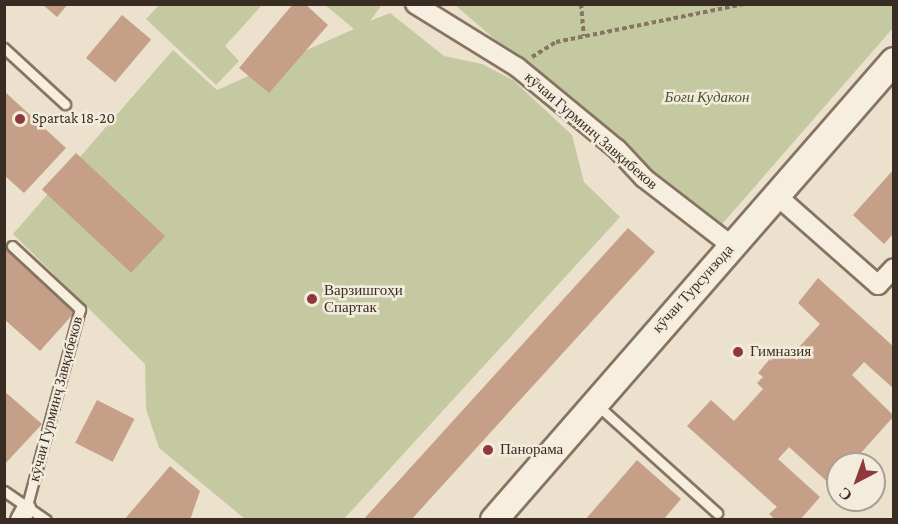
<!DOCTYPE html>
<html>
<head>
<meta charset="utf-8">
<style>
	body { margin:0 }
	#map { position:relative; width:898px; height:524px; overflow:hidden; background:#ebe1cd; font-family:"Crimson Pro",serif }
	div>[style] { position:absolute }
	.green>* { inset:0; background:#c5c9a1 }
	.building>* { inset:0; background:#c59f87; transform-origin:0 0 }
	.path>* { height:4px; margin-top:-2px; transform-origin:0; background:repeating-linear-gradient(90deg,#877462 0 4.5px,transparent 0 7.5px) }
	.roads { filter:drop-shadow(2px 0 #877462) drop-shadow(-2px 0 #877462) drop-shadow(0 2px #877462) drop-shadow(0 -2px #877462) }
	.service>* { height:9px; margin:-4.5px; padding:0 4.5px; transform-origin:4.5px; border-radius:4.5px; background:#f6efdf }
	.minor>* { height:18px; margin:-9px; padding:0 9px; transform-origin:9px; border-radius:9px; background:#f6efdf }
	.secondary>* { height:26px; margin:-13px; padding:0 13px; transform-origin:13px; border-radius:13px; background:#f6efdf }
	.dots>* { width:16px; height:16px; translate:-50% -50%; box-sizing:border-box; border:3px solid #f3ecdc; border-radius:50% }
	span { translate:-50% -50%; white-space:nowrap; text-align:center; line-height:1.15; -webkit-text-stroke:5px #f3ecdc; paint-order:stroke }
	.park-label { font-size:15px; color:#4b542c; font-style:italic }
	.poi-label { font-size:15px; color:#392d23 }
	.left { translate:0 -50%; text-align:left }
	.street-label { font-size:15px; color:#392d23 }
	.frame { position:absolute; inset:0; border:6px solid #392d23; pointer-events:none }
	.north { position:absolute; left:826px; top:452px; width:60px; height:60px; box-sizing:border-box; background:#f3ecdc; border:2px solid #a9a092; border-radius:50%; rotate:221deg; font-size:16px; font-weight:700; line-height:24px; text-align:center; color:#392d23 }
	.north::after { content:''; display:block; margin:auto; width:21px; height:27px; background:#90383b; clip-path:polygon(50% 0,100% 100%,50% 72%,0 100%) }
</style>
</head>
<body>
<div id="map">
	<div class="green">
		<i style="clip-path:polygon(324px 4px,381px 6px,370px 21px,390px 13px,444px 56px,482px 64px,513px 80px,572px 135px,584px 182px,620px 217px,343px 520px,245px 519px,159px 448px,146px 409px,145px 364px,13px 234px,173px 50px,217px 90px,354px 29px)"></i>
		<i style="clip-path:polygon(159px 5px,159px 4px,262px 5px,225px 46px,239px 61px,216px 85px,146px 19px)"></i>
		<i style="clip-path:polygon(455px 5px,893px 5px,893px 28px,716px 231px)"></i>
	</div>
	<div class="building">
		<i style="clip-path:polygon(42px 4px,68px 4px,57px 17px)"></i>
		<i style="clip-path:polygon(293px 4px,305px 4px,328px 25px,269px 93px,239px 68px)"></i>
		<i style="left:122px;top:15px;width:38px;height:56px;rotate:40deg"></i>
		<i style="clip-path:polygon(4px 91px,66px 148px,24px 193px,4px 175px)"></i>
		<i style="left:76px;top:153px;width:122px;height:50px;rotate:43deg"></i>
		<i style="clip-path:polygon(894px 169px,894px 233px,884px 244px,853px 215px)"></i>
		<i style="clip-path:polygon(628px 228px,655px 252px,510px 411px,411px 520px,363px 520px)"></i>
		<i style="clip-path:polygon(4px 248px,75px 312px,40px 351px,4px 319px)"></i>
		<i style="clip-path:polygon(818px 278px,894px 347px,894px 389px,864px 362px,852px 375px,894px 416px,851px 464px,838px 464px,838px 478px,832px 486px,789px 447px,778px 459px,820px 497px,800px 520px,776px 520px,769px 514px,777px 507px,687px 426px,711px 400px,734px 421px,763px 389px,757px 383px,763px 377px,758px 373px,774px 354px,780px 359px,785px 352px,790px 357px,820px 324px,798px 303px)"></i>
		<i style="clip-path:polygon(4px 391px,42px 424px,4px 465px)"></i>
		<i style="left:97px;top:400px;width:42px;height:48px;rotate:27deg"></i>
		<i style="clip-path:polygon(637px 460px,681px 499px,663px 520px,585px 520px)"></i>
		<i style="clip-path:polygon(170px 466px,200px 491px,190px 520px,124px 520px)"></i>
	</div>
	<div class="path">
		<i style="left:581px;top:4px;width:32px;rotate:85deg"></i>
		<i style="left:532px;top:57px;width:28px;rotate:-32deg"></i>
		<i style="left:556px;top:42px;width:193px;rotate:-11.4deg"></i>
	</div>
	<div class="roads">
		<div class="service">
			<i style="left:4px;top:48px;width:83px;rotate:42.6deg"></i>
			<i style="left:12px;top:246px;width:93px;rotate:42.8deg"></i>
			<i style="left:80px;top:309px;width:207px;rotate:105.1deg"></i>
			<i style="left:596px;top:404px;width:163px;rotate:42deg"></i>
			<i style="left:4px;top:491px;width:51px;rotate:34.6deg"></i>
		</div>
		<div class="minor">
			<i style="left:415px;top:4px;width:120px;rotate:31.7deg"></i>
			<i style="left:517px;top:67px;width:129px;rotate:39.4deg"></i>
			<i style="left:617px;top:149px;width:40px;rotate:47deg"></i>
			<i style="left:644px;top:178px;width:111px;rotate:37.7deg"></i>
			<i style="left:776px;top:195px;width:136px;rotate:41.4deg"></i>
			<i style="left:878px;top:285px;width:23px;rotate:-47deg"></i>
			<i style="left:20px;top:520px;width:13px;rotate:-61deg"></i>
		</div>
		<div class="secondary">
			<i style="left:494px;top:520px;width:609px;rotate:-48.93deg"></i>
		</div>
	</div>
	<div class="dots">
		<i style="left:20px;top:119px;background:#90383b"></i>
		<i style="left:312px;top:299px;background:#90383b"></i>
		<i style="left:738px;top:352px;background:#90383b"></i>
		<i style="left:488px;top:450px;background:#90383b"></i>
	</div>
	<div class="park-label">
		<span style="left:707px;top:98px">Боғи Кудакон</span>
	</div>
	<div class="poi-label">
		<span class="left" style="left:32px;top:119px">Spartak 18-20</span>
		<span class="left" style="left:324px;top:299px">Варзишгоҳи<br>Спартак</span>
		<span class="left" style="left:750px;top:352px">Гимназия</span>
		<span class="left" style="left:500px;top:450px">Панорама</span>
	</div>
	<div class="street-label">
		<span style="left:591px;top:131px;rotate:41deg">кӯчаи Гурминҷ Завқибеков</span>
		<span style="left:693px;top:289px;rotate:-48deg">кӯчаи Турсунзода</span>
		<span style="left:56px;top:399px;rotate:-75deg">кӯчаи Гурминҷ Завқибеков</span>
	</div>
	<div class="frame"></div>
	<div class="north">С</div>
</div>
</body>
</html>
